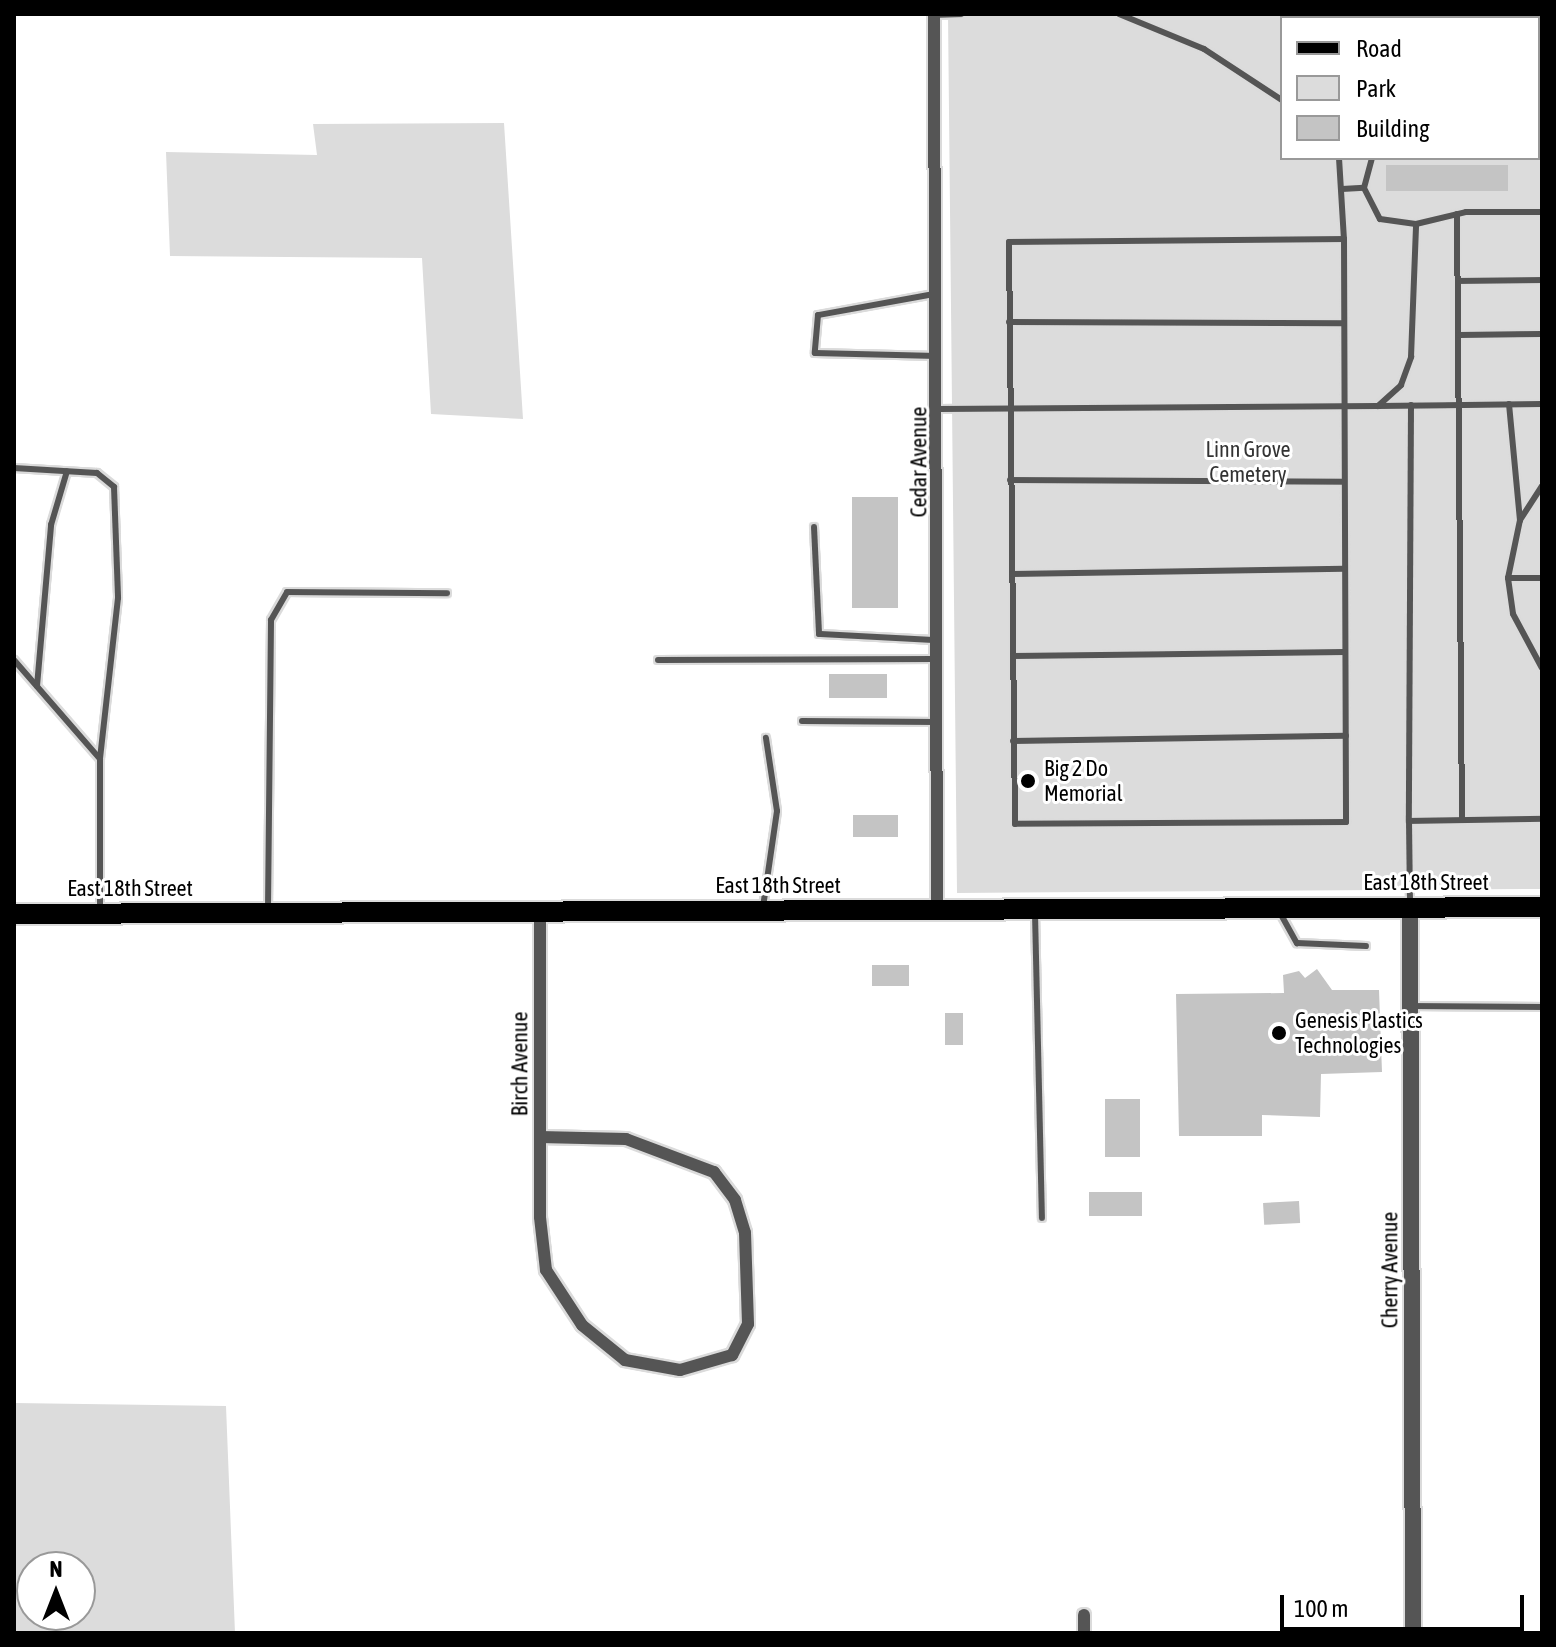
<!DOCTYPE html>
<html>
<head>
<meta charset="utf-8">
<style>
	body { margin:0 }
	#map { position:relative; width:1556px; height:1647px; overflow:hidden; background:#fff; font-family:"Asap Condensed",sans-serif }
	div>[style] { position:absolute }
	.green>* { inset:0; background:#dcdcdc }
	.building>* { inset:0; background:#c4c4c4; transform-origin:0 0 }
	.roads { filter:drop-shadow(2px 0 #dbdbdb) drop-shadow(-2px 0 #dbdbdb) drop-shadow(0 2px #dbdbdb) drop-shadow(0 -2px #dbdbdb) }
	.service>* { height:6px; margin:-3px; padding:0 3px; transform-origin:3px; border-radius:3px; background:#555 }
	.minor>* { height:12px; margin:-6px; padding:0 6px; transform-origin:6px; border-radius:6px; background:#555 }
	.tertiary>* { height:16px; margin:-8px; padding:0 8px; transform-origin:8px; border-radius:8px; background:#555 }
	.primary>* { height:20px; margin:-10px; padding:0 10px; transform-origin:10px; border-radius:10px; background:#000 }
	.dots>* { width:22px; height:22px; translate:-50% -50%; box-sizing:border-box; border:4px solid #fff; border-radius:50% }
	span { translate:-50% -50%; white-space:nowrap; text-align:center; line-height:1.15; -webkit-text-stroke:6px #fff; paint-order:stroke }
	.park-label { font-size:22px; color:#333 }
	.street-label { font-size:22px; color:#000 }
	.poi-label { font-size:22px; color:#000 }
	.left { translate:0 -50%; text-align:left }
	.frame { position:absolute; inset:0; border:16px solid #000; pointer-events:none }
	.legend { position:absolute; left:1280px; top:16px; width:260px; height:144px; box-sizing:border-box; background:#fff; border:2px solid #999; margin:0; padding:10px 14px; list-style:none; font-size:24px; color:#000 }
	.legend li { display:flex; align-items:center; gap:16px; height:40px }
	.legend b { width:40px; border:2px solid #999 }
	.north { position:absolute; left:16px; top:1551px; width:80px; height:80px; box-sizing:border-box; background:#fff; border:2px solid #999; border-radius:50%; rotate:0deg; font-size:22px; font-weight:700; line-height:32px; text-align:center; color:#000 }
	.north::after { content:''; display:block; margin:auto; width:28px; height:36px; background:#000; clip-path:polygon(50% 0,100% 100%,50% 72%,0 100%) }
	.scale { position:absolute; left:1280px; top:1595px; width:244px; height:36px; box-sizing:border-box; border:4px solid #000; border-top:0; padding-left:10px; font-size:24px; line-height:28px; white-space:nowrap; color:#000; -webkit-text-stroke:6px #fff; paint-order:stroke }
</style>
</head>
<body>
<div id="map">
	<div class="green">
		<i style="clip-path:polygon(evenodd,948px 14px,1542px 14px,1542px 889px,957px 893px,948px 14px,1282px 18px,1538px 18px,1538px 158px,1282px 158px,1282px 18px)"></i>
		<i style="clip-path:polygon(504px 123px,523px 419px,431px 414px,422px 258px,170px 256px,166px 152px,317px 155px,313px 124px)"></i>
		<i style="clip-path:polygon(evenodd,14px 1403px,226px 1406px,235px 1633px,14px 1633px,14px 1403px,32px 1567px,80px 1567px,80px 1615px,32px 1615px,32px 1567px)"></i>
	</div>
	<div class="building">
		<i style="left:1508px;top:165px;width:26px;height:122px;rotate:90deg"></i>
		<i style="left:852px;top:497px;width:46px;height:111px"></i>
		<i style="left:829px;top:674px;width:58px;height:24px"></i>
		<i style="left:853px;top:815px;width:45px;height:22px"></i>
		<i style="left:872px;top:965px;width:37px;height:21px"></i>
		<i style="clip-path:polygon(1317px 969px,1332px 990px,1379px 990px,1382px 1072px,1321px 1074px,1320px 1117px,1262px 1115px,1262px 1136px,1179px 1136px,1176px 994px,1284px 993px,1283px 975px,1299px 971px,1305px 978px)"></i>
		<i style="left:945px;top:1013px;width:18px;height:32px"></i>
		<i style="left:1105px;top:1099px;width:35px;height:58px"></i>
		<i style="left:1089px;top:1192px;width:53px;height:24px"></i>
		<i style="left:1299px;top:1201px;width:22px;height:36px;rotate:87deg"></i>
	</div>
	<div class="roads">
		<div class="service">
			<i style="left:1119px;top:14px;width:92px;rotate:22.4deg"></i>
			<i style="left:1204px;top:49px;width:93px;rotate:33.2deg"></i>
			<i style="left:934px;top:15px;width:27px;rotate:-2deg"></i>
			<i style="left:1538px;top:81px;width:18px;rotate:-77deg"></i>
			<i style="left:1538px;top:94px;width:16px;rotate:76deg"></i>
			<i style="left:1538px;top:146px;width:4px"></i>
			<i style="left:1339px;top:158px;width:81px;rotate:86.5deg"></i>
			<i style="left:1344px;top:239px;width:583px;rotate:89.8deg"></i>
			<i style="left:1346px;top:822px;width:331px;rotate:179.7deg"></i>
			<i style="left:1015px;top:824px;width:582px;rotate:-90.59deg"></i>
			<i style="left:1009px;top:242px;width:335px;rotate:-0.5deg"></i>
			<i style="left:1372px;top:158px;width:31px;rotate:105deg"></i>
			<i style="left:1364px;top:188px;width:35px;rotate:63deg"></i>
			<i style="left:1380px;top:219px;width:36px;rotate:8deg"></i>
			<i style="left:1416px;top:224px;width:51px;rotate:-13.5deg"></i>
			<i style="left:1466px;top:212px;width:76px"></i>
			<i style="left:1342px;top:189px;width:22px;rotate:-3deg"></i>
			<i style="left:1457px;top:214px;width:606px;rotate:89.53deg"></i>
			<i style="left:1458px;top:281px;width:84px;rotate:-0.7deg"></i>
			<i style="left:934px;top:294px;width:118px;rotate:169.7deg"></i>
			<i style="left:818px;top:315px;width:38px;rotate:95deg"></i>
			<i style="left:815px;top:353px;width:122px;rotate:1.4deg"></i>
			<i style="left:1009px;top:322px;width:335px;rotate:0.2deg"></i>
			<i style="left:1459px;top:335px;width:83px;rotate:-0.7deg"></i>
			<i style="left:1509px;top:404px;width:117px;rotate:84.6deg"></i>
			<i style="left:1411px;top:405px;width:416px;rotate:90.3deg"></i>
			<i style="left:1409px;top:821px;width:133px;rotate:-0.9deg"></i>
			<i style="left:1378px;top:406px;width:164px;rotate:-0.7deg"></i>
			<i style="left:939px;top:409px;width:439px;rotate:-0.4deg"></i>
			<i style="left:1378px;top:406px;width:31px;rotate:-42deg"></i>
			<i style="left:1401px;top:385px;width:30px;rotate:-70deg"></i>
			<i style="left:1411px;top:357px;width:133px;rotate:-87.8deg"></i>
			<i style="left:14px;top:468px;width:83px;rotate:3.4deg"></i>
			<i style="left:97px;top:473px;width:22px;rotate:39deg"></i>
			<i style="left:114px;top:487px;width:111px;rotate:87.9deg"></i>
			<i style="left:118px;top:598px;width:162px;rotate:96.4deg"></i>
			<i style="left:100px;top:759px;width:151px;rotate:90deg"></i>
			<i style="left:1010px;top:480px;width:334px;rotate:0.3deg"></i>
			<i style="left:1542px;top:486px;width:40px;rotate:122.9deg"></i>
			<i style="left:1520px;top:520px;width:59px;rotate:101.7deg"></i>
			<i style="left:1508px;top:578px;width:36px;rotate:82deg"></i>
			<i style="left:1513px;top:614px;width:61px;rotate:61.8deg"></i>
			<i style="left:814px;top:527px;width:107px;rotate:87.3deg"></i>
			<i style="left:819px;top:634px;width:116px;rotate:3deg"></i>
			<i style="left:1012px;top:574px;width:332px;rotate:-0.9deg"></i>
			<i style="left:1508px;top:578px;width:34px"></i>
			<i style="left:1013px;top:656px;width:332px;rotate:-0.7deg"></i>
			<i style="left:14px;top:660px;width:131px;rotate:49deg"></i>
			<i style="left:658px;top:660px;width:277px;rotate:-0.2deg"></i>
			<i style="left:37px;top:686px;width:162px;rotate:-85deg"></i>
			<i style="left:51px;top:525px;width:56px;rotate:-73.5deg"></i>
			<i style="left:802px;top:721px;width:135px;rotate:0.4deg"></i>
			<i style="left:1013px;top:741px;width:333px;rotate:-0.9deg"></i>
			<i style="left:1409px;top:821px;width:84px;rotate:89.3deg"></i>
			<i style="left:763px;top:907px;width:97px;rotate:-81.7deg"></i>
			<i style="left:777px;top:811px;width:74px;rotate:-98.6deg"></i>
			<i style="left:268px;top:908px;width:288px;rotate:-89.4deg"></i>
			<i style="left:271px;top:620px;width:32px;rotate:-60deg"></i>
			<i style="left:287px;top:592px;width:160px;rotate:0.4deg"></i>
			<i style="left:1279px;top:911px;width:37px;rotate:61deg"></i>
			<i style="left:1297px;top:943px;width:69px;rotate:2.5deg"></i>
			<i style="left:1035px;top:913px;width:305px;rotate:88.7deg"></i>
			<i style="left:1411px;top:1006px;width:131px;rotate:0.4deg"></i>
		</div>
		<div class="minor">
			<i style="left:934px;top:14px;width:896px;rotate:89.81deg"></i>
			<i style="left:540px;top:1137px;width:86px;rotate:1.3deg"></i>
			<i style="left:626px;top:1139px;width:94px;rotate:20.6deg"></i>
			<i style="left:714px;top:1172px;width:35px;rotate:53deg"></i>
			<i style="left:735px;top:1200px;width:34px;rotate:73deg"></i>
			<i style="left:745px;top:1233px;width:91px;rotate:88.1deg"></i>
			<i style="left:748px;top:1324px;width:35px;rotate:117deg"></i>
			<i style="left:732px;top:1355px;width:54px;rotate:163.9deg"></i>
			<i style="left:680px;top:1370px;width:56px;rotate:-169.7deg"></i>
			<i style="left:625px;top:1360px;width:55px;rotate:-140.9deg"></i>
			<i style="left:582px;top:1325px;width:66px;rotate:-123.2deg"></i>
			<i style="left:546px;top:1270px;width:53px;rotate:-96.5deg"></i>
			<i style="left:540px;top:1217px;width:306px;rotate:-90deg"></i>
			<i style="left:1084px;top:1615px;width:18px;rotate:90deg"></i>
		</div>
		<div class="tertiary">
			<i style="left:1410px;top:908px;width:725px;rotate:89.76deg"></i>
		</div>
		<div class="primary">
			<i style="left:14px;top:914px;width:1528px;rotate:-0.26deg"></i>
		</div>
	</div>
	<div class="dots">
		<i style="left:1028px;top:781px;background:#000"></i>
		<i style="left:1279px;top:1033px;background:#000"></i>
	</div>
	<div class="park-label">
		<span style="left:1248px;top:462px">Linn Grove<br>Cemetery</span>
	</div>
	<div class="street-label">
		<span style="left:919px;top:462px;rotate:-90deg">Cedar Avenue</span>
		<span style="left:1426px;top:883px">East 18th Street</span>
		<span style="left:778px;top:886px">East 18th Street</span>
		<span style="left:130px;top:889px">East 18th Street</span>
		<span style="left:520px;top:1064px;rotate:-90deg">Birch Avenue</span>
		<span style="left:1390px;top:1270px;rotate:-90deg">Cherry Avenue</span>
	</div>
	<div class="poi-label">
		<span class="left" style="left:1044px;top:781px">Big 2 Do<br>Memorial</span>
		<span class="left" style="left:1295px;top:1033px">Genesis Plastics<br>Technologies</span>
	</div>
	<div class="frame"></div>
	<ul class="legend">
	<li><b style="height:10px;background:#000"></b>Road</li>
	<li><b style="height:22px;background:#dcdcdc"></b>Park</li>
	<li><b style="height:22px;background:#c4c4c4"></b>Building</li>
	</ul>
	<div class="north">N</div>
	<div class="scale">100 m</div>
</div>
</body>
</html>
